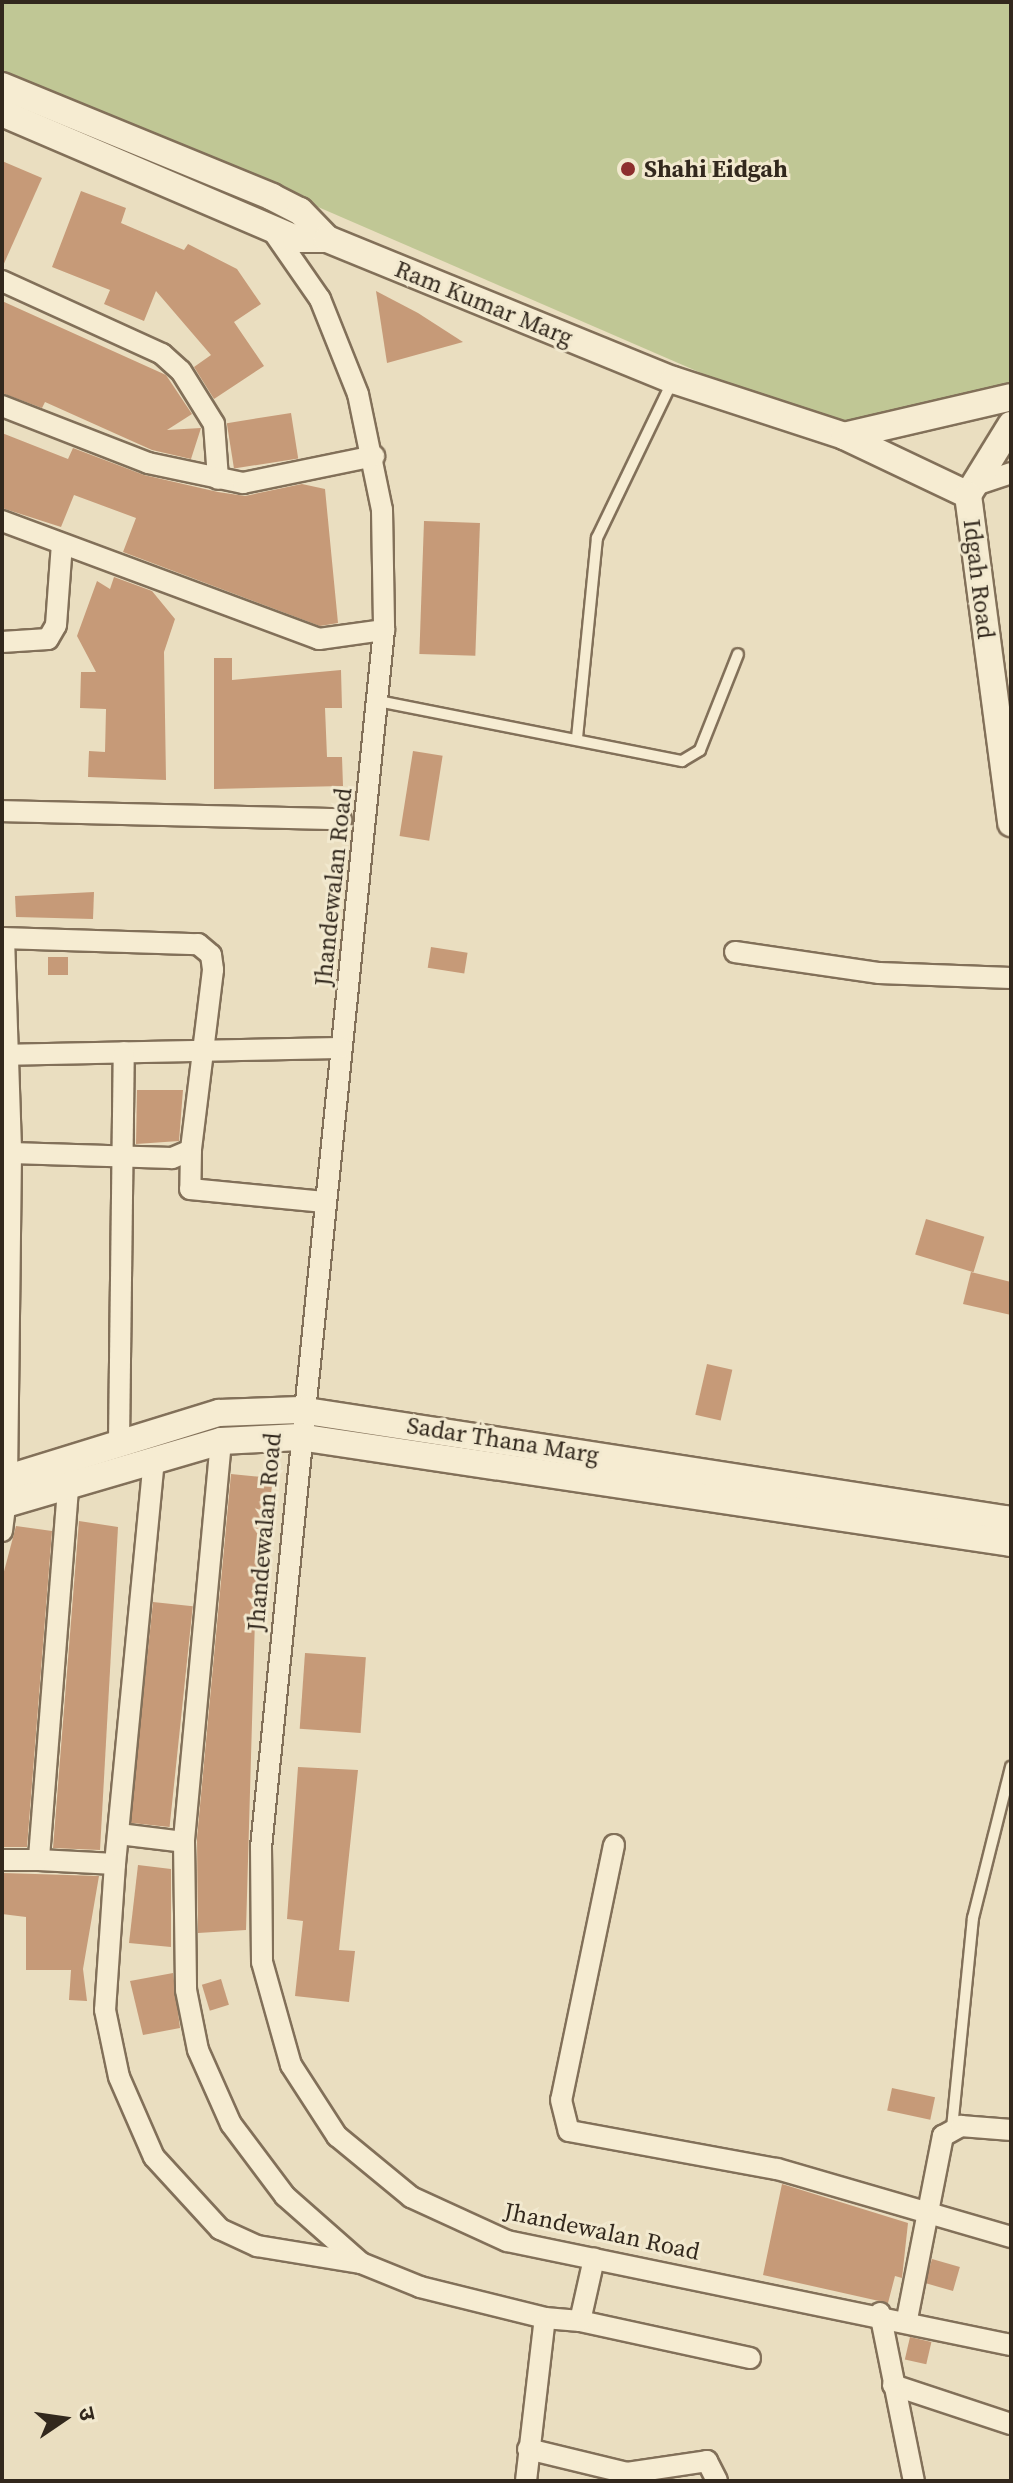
<!DOCTYPE html>
<html>
<head>
<meta charset="utf-8">
<style>
	body { margin:0 }
	#map { position:relative; width:1013px; height:2483px; overflow:hidden; background:#eadec0; font-family:"Source Serif 4","Noto Sans Devanagari",serif }
	div>[style] { position:absolute }
	.green>* { inset:0; background:#c0c795 }
	.building>* { inset:0; background:#c69a78; transform-origin:0 0 }
	.roads { filter:drop-shadow(2px 0 #827059) drop-shadow(-2px 0 #827059) drop-shadow(0 2px #827059) drop-shadow(0 -2px #827059) }
	.service>* { height:10px; margin:-5px; padding:0 5px; transform-origin:5px; border-radius:5px; background:#f6ecd2 }
	.minor>* { height:20px; margin:-10px; padding:0 10px; transform-origin:10px; border-radius:10px; background:#f6ecd2 }
	.tertiary>* { height:26px; margin:-13px; padding:0 13px; transform-origin:13px; border-radius:13px; background:#f6ecd2 }
	.dots>* { width:22px; height:22px; translate:-50% -50%; box-sizing:border-box; border:4px solid #f2e9cf; border-radius:50% }
	span { translate:-50% -50%; white-space:nowrap; text-align:center; line-height:1.15; -webkit-text-stroke:6px #f2e9cf; paint-order:stroke }
	.poi-label { font-size:24px; color:#32281d; font-weight:700 }
	.left { translate:0 -50%; text-align:left }
	.street-label { font-size:24px; color:#32281d }
	.frame { position:absolute; inset:0; border:4px solid #32281d; pointer-events:none }
	.north { position:absolute; left:24px; top:2379px; width:80px; height:80px; -webkit-text-stroke:6px #f2e9cf; paint-order:stroke; rotate:77deg; font-size:22px; font-weight:700; line-height:32px; text-align:center; color:#32281d }
	.north::after { content:''; display:block; margin:auto; width:28px; height:36px; background:#32281d; clip-path:polygon(50% 0,100% 100%,50% 72%,0 100%) }
</style>
</head>
<body>
<div id="map">
	<div class="green">
		<i style="clip-path:polygon(2px 2px,1011px 2px,1011px 386px,947px 428px,835px 431px,2px 70px)"></i>
	</div>
	<div class="building">
		<i style="clip-path:polygon(2px 161px,42px 178px,2px 268px)"></i>
		<i style="clip-path:polygon(81px 191px,126px 208px,121px 223px,184px 250px,188px 244px,237px 269px,261px 304px,234px 322px,264px 366px,214px 399px,194px 367px,211px 355px,156px 291px,144px 321px,104px 304px,110px 290px,52px 267px)"></i>
		<i style="clip-path:polygon(376px 291px,418px 313px,463px 342px,387px 363px)"></i>
		<i style="clip-path:polygon(2px 301px,166px 375px,192px 414px,167px 430px,201px 428px,191px 459px,152px 450px,45px 402px,42px 408px,2px 393px)"></i>
		<i style="left:291px;top:413px;width:46px;height:65px;rotate:81deg"></i>
		<i style="clip-path:polygon(2px 433px,68px 459px,73px 448px,144px 475px,218px 492px,245px 496px,302px 484px,325px 489px,338px 623px,320px 626px,123px 552px,136px 518px,74px 495px,61px 527px,2px 508px)"></i>
		<i style="left:424px;top:521px;width:56px;height:133px;rotate:2deg"></i>
		<i style="clip-path:polygon(114px 577px,152px 591px,175px 619px,164px 652px,166px 780px,88px 777px,89px 751px,105px 752px,106px 709px,80px 708px,81px 672px,96px 672px,77px 636px,97px 581px,110px 589px)"></i>
		<i style="clip-path:polygon(214px 658px,232px 658px,232px 680px,341px 670px,342px 708px,325px 708px,327px 757px,342px 757px,343px 786px,214px 789px)"></i>
		<i style="left:413px;top:751px;width:30px;height:86px;rotate:9deg"></i>
		<i style="clip-path:polygon(94px 892px,93px 919px,16px 917px,15px 896px)"></i>
		<i style="left:431px;top:947px;width:37px;height:21px;rotate:9deg"></i>
		<i style="left:48px;top:957px;width:20px;height:18px"></i>
		<i style="clip-path:polygon(137px 1090px,183px 1090px,179px 1141px,136px 1144px)"></i>
		<i style="left:926px;top:1219px;width:61px;height:37px;rotate:17deg"></i>
		<i style="clip-path:polygon(971px 1272px,1011px 1282px,1011px 1315px,963px 1304px)"></i>
		<i style="left:707px;top:1364px;width:26px;height:52px;rotate:13deg"></i>
		<i style="clip-path:polygon(231px 1474px,273px 1478px,255px 1619px,246px 1930px,198px 1933px,197px 1838px)"></i>
		<i style="clip-path:polygon(79px 1521px,118px 1527px,100px 1850px,53px 1848px)"></i>
		<i style="clip-path:polygon(16px 1526px,52px 1531px,27px 1847px,2px 1847px,2px 1579px)"></i>
		<i style="left:153px;top:1602px;width:40px;height:222px;rotate:6deg"></i>
		<i style="left:305px;top:1653px;width:61px;height:76px;rotate:4deg"></i>
		<i style="clip-path:polygon(298px 1767px,358px 1770px,339px 1950px,355px 1951px,349px 2002px,295px 1996px,303px 1921px,287px 1919px)"></i>
		<i style="clip-path:polygon(138px 1865px,171px 1869px,171px 1947px,129px 1943px)"></i>
		<i style="clip-path:polygon(3px 1873px,99px 1876px,83px 1969px,87px 2001px,69px 2000px,71px 1970px,26px 1970px,26px 1917px,2px 1914px)"></i>
		<i style="clip-path:polygon(173px 1973px,180px 2028px,143px 2035px,130px 1981px)"></i>
		<i style="left:221px;top:1979px;width:27px;height:20px;rotate:73deg"></i>
		<i style="left:892px;top:2088px;width:44px;height:23px;rotate:12deg"></i>
		<i style="clip-path:polygon(782px 2184px,908px 2223px,902px 2278px,895px 2276px,888px 2303px,763px 2275px)"></i>
		<i style="left:932px;top:2259px;width:29px;height:25px;rotate:16deg"></i>
		<i style="left:910px;top:2337px;width:22px;height:23px;rotate:13deg"></i>
	</div>
	<div class="roads">
		<div class="service">
			<i style="left:378px;top:701px;width:310px;rotate:11.2deg"></i>
			<i style="left:682px;top:761px;width:21px;rotate:-31deg"></i>
			<i style="left:700px;top:750px;width:103px;rotate:-68.4deg"></i>
			<i style="left:577px;top:738px;width:201px;rotate:-84.3deg"></i>
			<i style="left:597px;top:538px;width:173px;rotate:-64.3deg"></i>
			<i style="left:952px;top:2128px;width:211px;rotate:-84.3deg"></i>
			<i style="left:973px;top:1918px;width:156px;rotate:-75.9deg"></i>
		</div>
		<div class="minor">
			<i style="left:272px;top:230px;width:84px;rotate:55.2deg"></i>
			<i style="left:320px;top:299px;width:102px;rotate:68.2deg"></i>
			<i style="left:358px;top:394px;width:118px;rotate:78.3deg"></i>
			<i style="left:382px;top:510px;width:120px;rotate:89deg"></i>
			<i style="left:384px;top:630px;width:1223px;rotate:95.77deg"></i>
			<i style="left:261px;top:1847px;width:115px;rotate:89.5deg"></i>
			<i style="left:262px;top:1962px;width:107px;rotate:74.3deg"></i>
			<i style="left:291px;top:2065px;width:85px;rotate:57.1deg"></i>
			<i style="left:337px;top:2136px;width:96px;rotate:39.5deg"></i>
			<i style="left:411px;top:2197px;width:106px;rotate:24.6deg"></i>
			<i style="left:507px;top:2241px;width:515px;rotate:11.66deg"></i>
			<i style="left:2px;top:281px;width:176px;rotate:24.5deg"></i>
			<i style="left:162px;top:354px;width:25px;rotate:42deg"></i>
			<i style="left:181px;top:371px;width:62px;rotate:58.1deg"></i>
			<i style="left:214px;top:424px;width:55px;rotate:85.8deg"></i>
			<i style="left:2px;top:406px;width:157px;rotate:21.3deg"></i>
			<i style="left:148px;top:463px;width:97px;rotate:11.9deg"></i>
			<i style="left:243px;top:483px;width:134px;rotate:-11.6deg"></i>
			<i style="left:969px;top:487px;width:44px;rotate:-18.4deg"></i>
			<i style="left:2px;top:521px;width:338px;rotate:20.4deg"></i>
			<i style="left:319px;top:639px;width:66px;rotate:-7.9deg"></i>
			<i style="left:2px;top:642px;width:46px;rotate:-3.7deg"></i>
			<i style="left:48px;top:639px;width:16px;rotate:-60deg"></i>
			<i style="left:56px;top:625px;width:81px;rotate:-85.8deg"></i>
			<i style="left:2px;top:811px;width:339px;rotate:1.4deg"></i>
			<i style="left:2px;top:938px;width:196px;rotate:1.8deg"></i>
			<i style="left:198px;top:944px;width:17px;rotate:40deg"></i>
			<i style="left:211px;top:955px;width:15px;rotate:82deg"></i>
			<i style="left:213px;top:970px;width:181px;rotate:97deg"></i>
			<i style="left:191px;top:1150px;width:21px;rotate:157deg"></i>
			<i style="left:172px;top:1158px;width:161px;rotate:-178.2deg"></i>
			<i style="left:4px;top:938px;width:215px;rotate:88.1deg"></i>
			<i style="left:11px;top:1153px;width:326px;rotate:90.7deg"></i>
			<i style="left:735px;top:952px;width:146px;rotate:8.3deg"></i>
			<i style="left:879px;top:973px;width:132px;rotate:2.2deg"></i>
			<i style="left:2px;top:1055px;width:339px;rotate:-1.2deg"></i>
			<i style="left:191px;top:1150px;width:39px;rotate:91deg"></i>
			<i style="left:190px;top:1189px;width:135px;rotate:5.5deg"></i>
			<i style="left:221px;top:1441px;width:403px;rotate:95.3deg"></i>
			<i style="left:184px;top:1842px;width:148px;rotate:89.2deg"></i>
			<i style="left:186px;top:1990px;width:61px;rotate:78.7deg"></i>
			<i style="left:198px;top:2050px;width:81px;rotate:66deg"></i>
			<i style="left:231px;top:2124px;width:90px;rotate:53.1deg"></i>
			<i style="left:285px;top:2196px;width:101px;rotate:41.4deg"></i>
			<i style="left:361px;top:2263px;width:64px;rotate:22.1deg"></i>
			<i style="left:420px;top:2287px;width:129px;rotate:13.9deg"></i>
			<i style="left:119px;top:1443px;width:391px;rotate:-89.3deg"></i>
			<i style="left:68px;top:1489px;width:372px;rotate:94.5deg"></i>
			<i style="left:39px;top:1860px;width:76px;rotate:3deg"></i>
			<i style="left:115px;top:1864px;width:407px;rotate:-84.5deg"></i>
			<i style="left:2px;top:1531px;width:26px;rotate:-83deg"></i>
			<i style="left:119px;top:1834px;width:65px;rotate:7deg"></i>
			<i style="left:614px;top:1845px;width:260px;rotate:101.7deg"></i>
			<i style="left:561px;top:2100px;width:32px;rotate:76deg"></i>
			<i style="left:569px;top:2131px;width:211px;rotate:10.4deg"></i>
			<i style="left:777px;top:2169px;width:244px;rotate:16.2deg"></i>
			<i style="left:2px;top:1860px;width:37px"></i>
			<i style="left:115px;top:1864px;width:146px;rotate:93.9deg"></i>
			<i style="left:105px;top:2010px;width:68px;rotate:78.2deg"></i>
			<i style="left:119px;top:2077px;width:87px;rotate:66.4deg"></i>
			<i style="left:154px;top:2157px;width:98px;rotate:47.5deg"></i>
			<i style="left:220px;top:2229px;width:41px;rotate:24.7deg"></i>
			<i style="left:257px;top:2246px;width:105px;rotate:9.3deg"></i>
			<i style="left:880px;top:2313px;width:171px;rotate:78.6deg"></i>
			<i style="left:907px;top:2319px;width:187px;rotate:-78.9deg"></i>
			<i style="left:943px;top:2136px;width:21px;rotate:-29deg"></i>
			<i style="left:961px;top:2126px;width:50px;rotate:4.6deg"></i>
			<i style="left:580px;top:2321px;width:174px;rotate:12.3deg"></i>
			<i style="left:893px;top:2385px;width:124px;rotate:18.3deg"></i>
			<i style="left:528px;top:2449px;width:102px;rotate:13.6deg"></i>
			<i style="left:627px;top:2473px;width:81px;rotate:-8.5deg"></i>
			<i style="left:707px;top:2461px;width:22px;rotate:63deg"></i>
			<i style="left:526px;top:2481px;width:164px;rotate:-83.4deg"></i>
			<i style="left:545px;top:2318px;width:35px;rotate:5deg"></i>
			<i style="left:580px;top:2321px;width:64px;rotate:-77.3deg"></i>
		</div>
		<div class="tertiary">
			<i style="left:2px;top:86px;width:292px;rotate:22.3deg"></i>
			<i style="left:272px;top:197px;width:31px;rotate:27deg"></i>
			<i style="left:300px;top:211px;width:39px;rotate:46deg"></i>
			<i style="left:2px;top:113px;width:320px;rotate:23.2deg"></i>
			<i style="left:296px;top:239px;width:31px"></i>
			<i style="left:327px;top:239px;width:374px;rotate:22.2deg"></i>
			<i style="left:673px;top:380px;width:180px;rotate:18.1deg"></i>
			<i style="left:844px;top:436px;width:137px;rotate:25.4deg"></i>
			<i style="left:1011px;top:425px;width:82px;rotate:121.6deg"></i>
			<i style="left:968px;top:495px;width:331px;rotate:82.5deg"></i>
			<i style="left:844px;top:436px;width:171px;rotate:-13.1deg"></i>
			<i style="left:2px;top:1480px;width:227px;rotate:-17.2deg"></i>
			<i style="left:219px;top:1413px;width:81px;rotate:-2.1deg"></i>
			<i style="left:300px;top:1410px;width:719px;rotate:8.79deg"></i>
			<i style="left:2px;top:1505px;width:228px;rotate:-16.3deg"></i>
			<i style="left:221px;top:1441px;width:78px;rotate:-2.9deg"></i>
			<i style="left:299px;top:1437px;width:720px;rotate:8.47deg"></i>
		</div>
	</div>
	<div class="dots">
		<i style="left:628px;top:169px;background:#8d2e2d"></i>
	</div>
	<div class="poi-label">
		<span class="left" style="left:644px;top:169px">Shahi Eidgah</span>
	</div>
	<div class="street-label">
		<span style="left:484px;top:303px;rotate:22deg">Ram Kumar Marg</span>
		<span style="left:979px;top:579px;rotate:83deg">Idgah Road</span>
		<span style="left:333px;top:887px;rotate:-84deg">Jhandewalan Road</span>
		<span style="left:503px;top:1440px;rotate:9deg">Sadar Thana Marg</span>
		<span style="left:264px;top:1532px;rotate:-85deg">Jhandewalan Road</span>
		<span style="left:602px;top:2231px;rotate:12deg">Jhandewalan Road</span>
	</div>
	<div class="frame"></div>
	<div class="north">उ</div>
</div>
</body>
</html>
